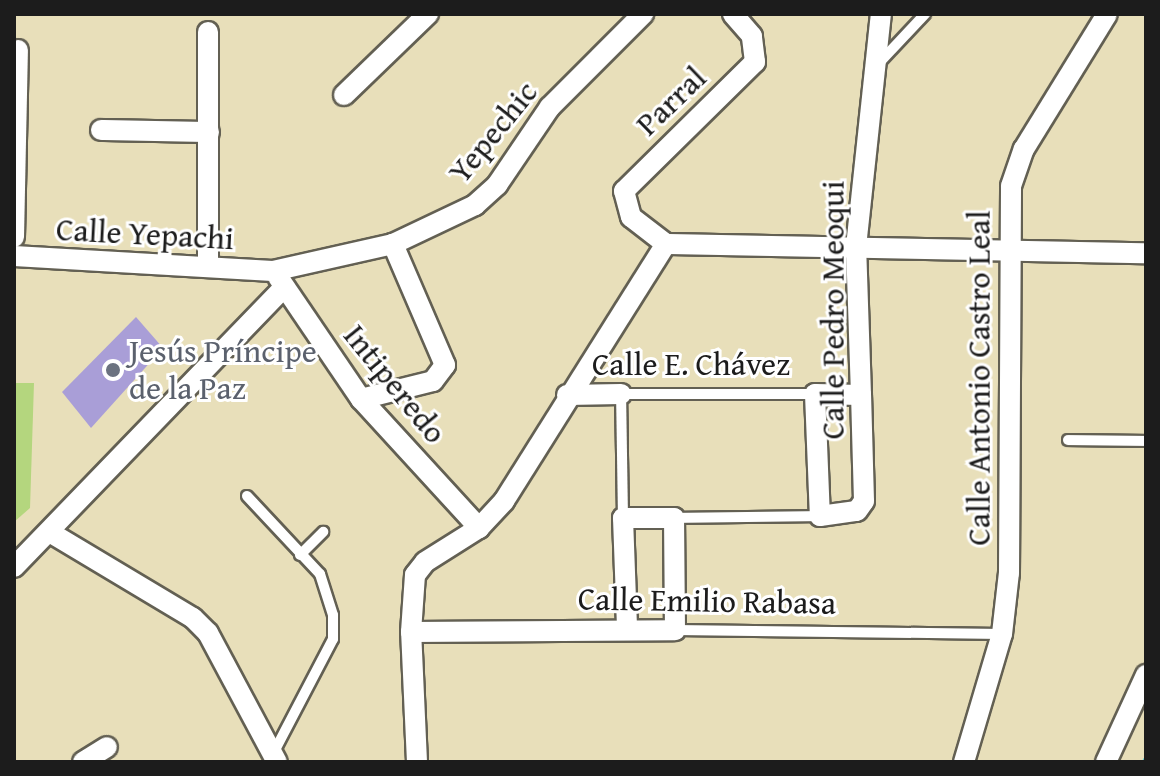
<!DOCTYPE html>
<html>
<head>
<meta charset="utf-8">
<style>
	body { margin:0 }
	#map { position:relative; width:1160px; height:776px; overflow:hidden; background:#e8dfba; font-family:"Gentium Book Plus",serif }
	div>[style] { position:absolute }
	.green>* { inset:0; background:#b4d67e }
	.stream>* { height:6px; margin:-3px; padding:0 3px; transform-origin:3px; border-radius:3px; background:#5dc8d5 }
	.building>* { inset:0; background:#a99ed7 }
	.roads { filter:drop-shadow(2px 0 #636053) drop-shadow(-2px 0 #636053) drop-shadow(0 2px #636053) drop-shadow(0 -2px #636053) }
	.service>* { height:10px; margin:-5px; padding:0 5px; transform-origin:5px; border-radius:5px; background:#fff }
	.minor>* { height:20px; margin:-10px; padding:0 10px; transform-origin:10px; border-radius:10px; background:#fff }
	.dots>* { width:22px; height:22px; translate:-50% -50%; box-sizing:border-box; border:4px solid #fff; border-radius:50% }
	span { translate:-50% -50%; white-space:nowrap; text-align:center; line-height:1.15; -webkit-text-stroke:6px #fff; paint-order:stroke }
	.street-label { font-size:32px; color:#1c1c1c }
	.worship-label { font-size:32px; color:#5b616d }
	.left { translate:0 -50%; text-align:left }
	.frame { position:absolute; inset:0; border:16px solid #1c1c1c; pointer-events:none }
</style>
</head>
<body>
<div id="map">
	<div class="green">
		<i style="clip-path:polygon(14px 383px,34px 383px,30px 508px,14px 522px)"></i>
	</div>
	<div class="stream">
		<i style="left:1145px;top:762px;width:2px;rotate:-63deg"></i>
	</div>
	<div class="building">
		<i style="clip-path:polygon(136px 317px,163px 348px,91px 428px,62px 392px)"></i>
	</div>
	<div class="roads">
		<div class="service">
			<i style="left:880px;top:62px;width:66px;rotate:-46.8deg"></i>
			<i style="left:1068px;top:440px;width:78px;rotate:0.7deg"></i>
			<i style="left:247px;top:496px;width:107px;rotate:46.9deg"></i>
			<i style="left:320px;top:574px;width:43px;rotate:72.4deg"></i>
			<i style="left:333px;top:615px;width:24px;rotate:90deg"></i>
			<i style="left:333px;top:639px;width:130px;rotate:117.6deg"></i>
			<i style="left:623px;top:518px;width:124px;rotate:-90.9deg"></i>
			<i style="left:621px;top:394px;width:194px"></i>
			<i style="left:674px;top:518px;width:146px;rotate:-0.8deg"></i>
			<i style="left:300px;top:555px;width:33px;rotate:-45deg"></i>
			<i style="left:675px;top:630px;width:327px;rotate:0.7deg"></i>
		</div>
		<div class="minor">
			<i style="left:344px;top:95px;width:117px;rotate:-44deg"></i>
			<i style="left:101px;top:130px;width:108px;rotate:1.1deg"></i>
			<i style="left:14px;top:237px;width:187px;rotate:-88.8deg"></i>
			<i style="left:666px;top:244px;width:480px;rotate:1.1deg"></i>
			<i style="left:666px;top:244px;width:44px;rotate:-142.4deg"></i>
			<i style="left:631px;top:217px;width:27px;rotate:-105deg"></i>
			<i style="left:624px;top:191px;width:184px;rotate:-44.6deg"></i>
			<i style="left:755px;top:62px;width:26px;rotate:-97deg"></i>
			<i style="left:752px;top:36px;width:29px;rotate:-131deg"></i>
			<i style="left:14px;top:256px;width:259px;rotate:3.3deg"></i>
			<i style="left:273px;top:271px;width:123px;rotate:-12.7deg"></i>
			<i style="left:393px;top:244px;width:91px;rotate:-25.4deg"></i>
			<i style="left:475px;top:205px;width:30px;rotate:-42deg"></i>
			<i style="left:497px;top:185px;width:94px;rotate:-55.8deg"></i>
			<i style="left:550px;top:107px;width:132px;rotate:-45deg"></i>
			<i style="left:208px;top:267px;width:235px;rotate:-90deg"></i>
			<i style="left:278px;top:277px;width:148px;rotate:55.8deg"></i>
			<i style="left:361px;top:399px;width:175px;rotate:47.5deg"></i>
			<i style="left:567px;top:395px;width:54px;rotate:-1.1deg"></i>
			<i style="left:861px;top:395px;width:46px;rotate:-178.8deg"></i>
			<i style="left:815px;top:394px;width:122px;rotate:87.7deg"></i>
			<i style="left:820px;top:516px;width:37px;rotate:-8deg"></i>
			<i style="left:857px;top:511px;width:12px;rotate:-55deg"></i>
			<i style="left:864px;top:501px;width:106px;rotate:-91.6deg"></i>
			<i style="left:861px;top:395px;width:148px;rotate:-91.9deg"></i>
			<i style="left:856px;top:247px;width:234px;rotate:-83.9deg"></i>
			<i style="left:361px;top:399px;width:74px;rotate:-14deg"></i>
			<i style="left:433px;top:381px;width:20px;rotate:-53deg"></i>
			<i style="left:445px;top:365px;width:132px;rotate:-113.3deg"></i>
			<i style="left:51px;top:533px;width:165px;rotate:30.9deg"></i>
			<i style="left:193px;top:618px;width:21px;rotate:45deg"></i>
			<i style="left:208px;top:633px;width:146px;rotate:61.9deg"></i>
			<i style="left:14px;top:567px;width:389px;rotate:-46deg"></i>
			<i style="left:411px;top:632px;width:264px;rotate:-0.4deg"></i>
			<i style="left:675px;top:630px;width:112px;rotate:-90.5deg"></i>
			<i style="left:674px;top:518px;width:51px;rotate:180deg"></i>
			<i style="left:623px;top:518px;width:110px;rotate:87.9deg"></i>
			<i style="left:83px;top:762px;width:28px;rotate:-32deg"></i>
			<i style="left:417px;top:762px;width:130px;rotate:-92.6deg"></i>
			<i style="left:411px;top:632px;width:57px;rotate:-86deg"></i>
			<i style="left:415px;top:575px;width:16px;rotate:-52deg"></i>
			<i style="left:425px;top:562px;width:64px;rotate:-32.2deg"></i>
			<i style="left:479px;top:528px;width:37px;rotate:-47deg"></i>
			<i style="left:504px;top:501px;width:304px;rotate:-57.8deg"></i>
			<i style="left:964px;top:762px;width:134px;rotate:-73.5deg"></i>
			<i style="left:1002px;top:634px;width:61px;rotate:-83.5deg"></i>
			<i style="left:1009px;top:573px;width:387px;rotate:-89.7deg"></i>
			<i style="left:1011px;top:186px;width:39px;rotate:-71deg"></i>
			<i style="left:1024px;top:149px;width:158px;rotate:-58.4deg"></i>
			<i style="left:1106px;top:762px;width:96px;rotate:-65.3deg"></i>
		</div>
	</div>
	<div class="dots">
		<i style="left:113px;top:370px;background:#6b7280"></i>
	</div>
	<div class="street-label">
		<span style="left:671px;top:101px;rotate:-44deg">Parral</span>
		<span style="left:493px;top:132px;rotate:-51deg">Yepechic</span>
		<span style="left:145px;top:234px;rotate:3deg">Calle Yepachi</span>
		<span style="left:833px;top:310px;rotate:-90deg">Calle Pedro Meoqui</span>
		<span style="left:691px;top:364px">Calle E. Chávez</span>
		<span style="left:979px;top:378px;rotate:-90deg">Calle Antonio Castro Leal</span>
		<span style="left:395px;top:384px;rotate:51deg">Intiperedo</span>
		<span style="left:707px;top:601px;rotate:1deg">Calle Emilio Rabasa</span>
	</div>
	<div class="worship-label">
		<span class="left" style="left:129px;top:370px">Jesús Príncipe<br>de la Paz</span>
	</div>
	<div class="frame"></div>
</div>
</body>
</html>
